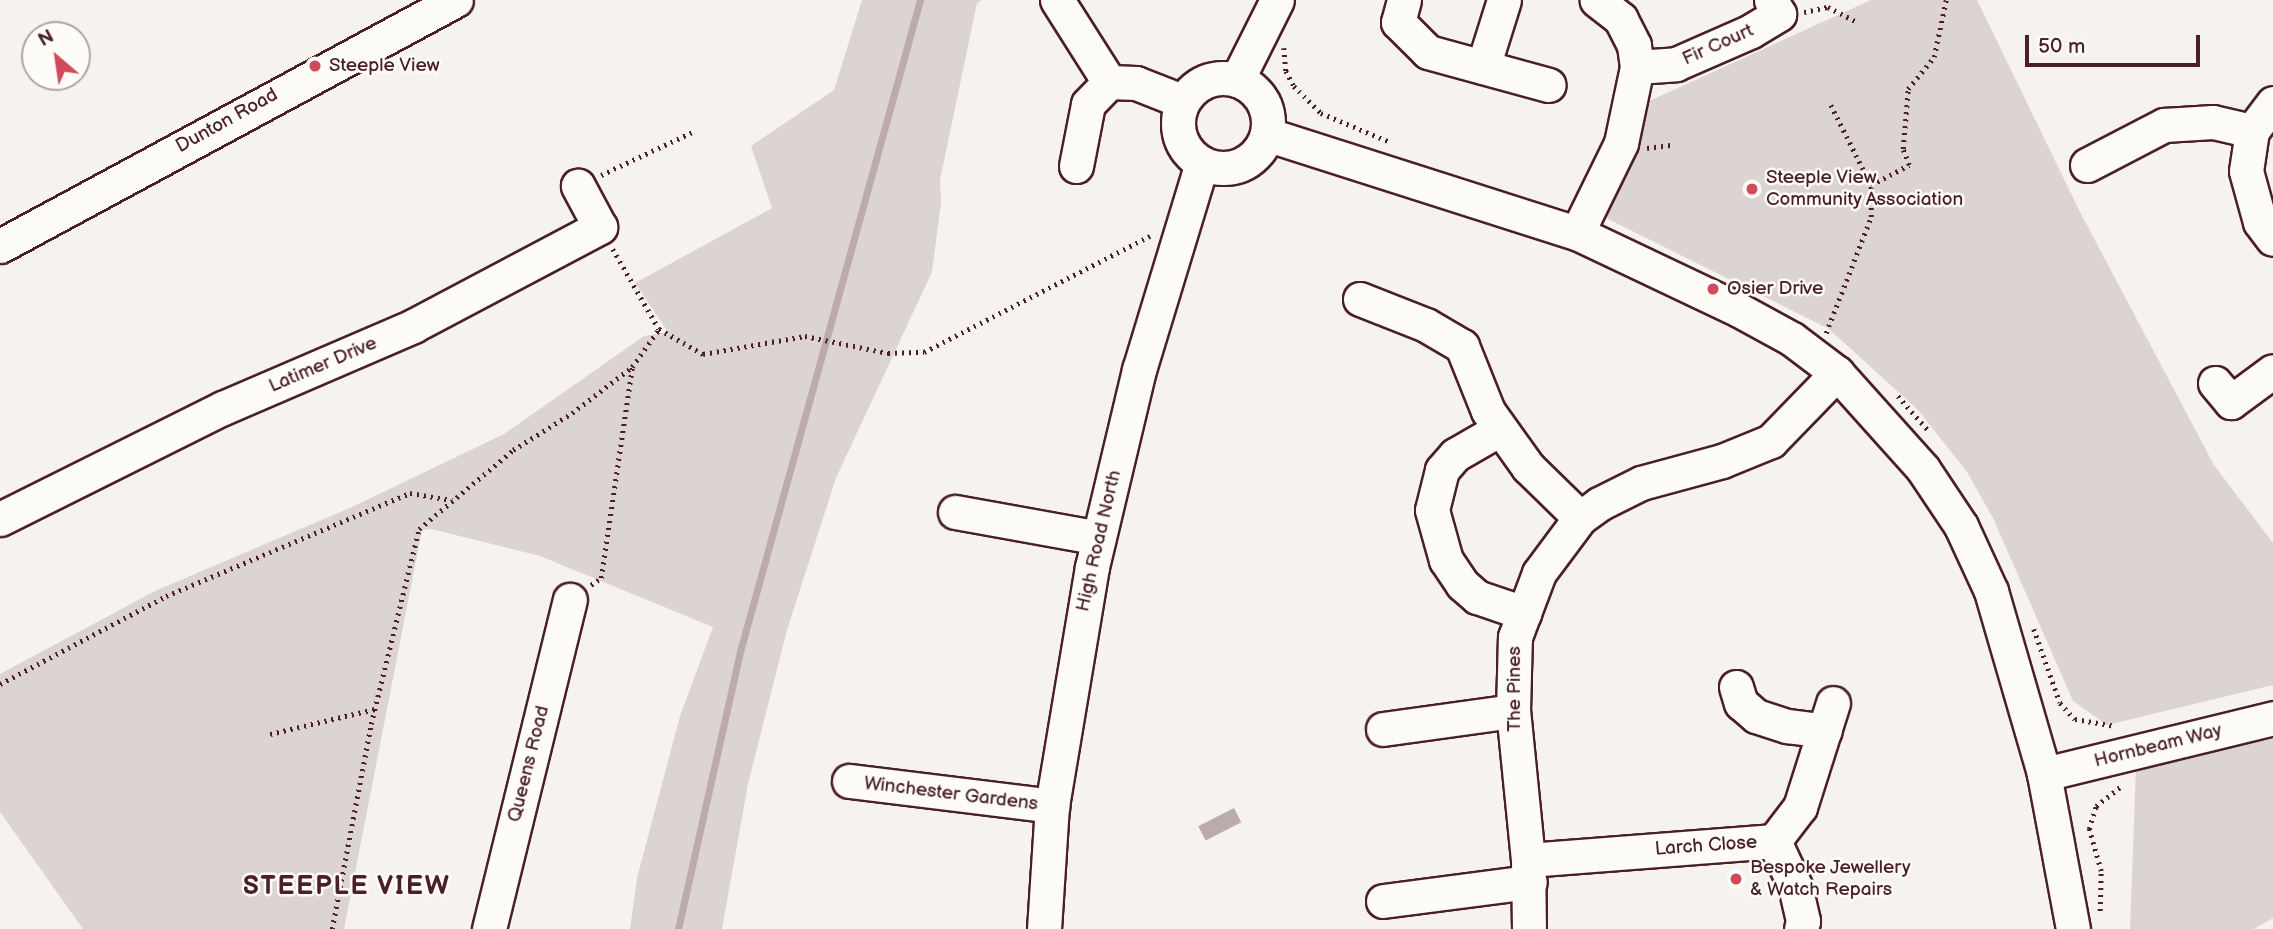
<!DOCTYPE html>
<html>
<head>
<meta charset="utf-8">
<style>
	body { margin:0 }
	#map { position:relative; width:2273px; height:929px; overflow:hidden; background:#f6f3ef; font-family:"Balsamiq Sans",sans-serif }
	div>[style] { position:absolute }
	.green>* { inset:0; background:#dcd4d2 }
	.water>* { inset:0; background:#bbabac; transform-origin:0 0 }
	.stream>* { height:7px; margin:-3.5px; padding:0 3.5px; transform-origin:3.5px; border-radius:3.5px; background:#bbabac }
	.path>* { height:4.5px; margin-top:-2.25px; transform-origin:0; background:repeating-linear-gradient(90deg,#4a1f2b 0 2px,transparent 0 7px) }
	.roads { filter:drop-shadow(2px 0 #4a1f2b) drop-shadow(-2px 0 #4a1f2b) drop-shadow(0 2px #4a1f2b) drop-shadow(0 -2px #4a1f2b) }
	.minor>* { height:33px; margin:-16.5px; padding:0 16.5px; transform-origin:16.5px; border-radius:16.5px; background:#fdfcf7 }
	.minor>.ring { margin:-16.5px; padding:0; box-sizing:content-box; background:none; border:33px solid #fdfcf7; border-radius:50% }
	.dots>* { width:19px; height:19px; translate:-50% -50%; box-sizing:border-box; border:4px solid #fdfcf7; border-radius:50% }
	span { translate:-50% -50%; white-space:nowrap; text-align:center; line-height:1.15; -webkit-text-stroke:5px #fdfcf7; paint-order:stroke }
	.street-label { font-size:19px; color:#4a1f2b }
	.poi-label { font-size:19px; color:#4a1f2b }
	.left { translate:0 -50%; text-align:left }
	.district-label { font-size:26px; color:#4a1f2b; font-weight:700; letter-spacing:2px }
	.north { position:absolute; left:21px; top:21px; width:70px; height:70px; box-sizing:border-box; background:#fdfcf7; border:2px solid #b5a4a5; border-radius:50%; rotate:331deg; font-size:19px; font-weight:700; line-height:28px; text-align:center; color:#4a1f2b }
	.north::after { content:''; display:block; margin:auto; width:24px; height:32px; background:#d1495b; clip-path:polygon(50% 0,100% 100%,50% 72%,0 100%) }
	.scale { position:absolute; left:2025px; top:35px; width:175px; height:32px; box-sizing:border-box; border:4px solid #4a1f2b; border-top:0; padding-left:9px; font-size:21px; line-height:24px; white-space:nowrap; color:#4a1f2b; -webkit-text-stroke:5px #fdfcf7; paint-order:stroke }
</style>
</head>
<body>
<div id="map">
	<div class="green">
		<i style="clip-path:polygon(862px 0,982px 0,977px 3px,940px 180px,941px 203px,932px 272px,836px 478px,787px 630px,748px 784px,722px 929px,630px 929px,637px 878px,680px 716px,713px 627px,540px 556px,431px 529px,422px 530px,344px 929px,83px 929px,0 812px,0 674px,155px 591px,352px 507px,504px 434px,644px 336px,668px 332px,635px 283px,772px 208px,751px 146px,834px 90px)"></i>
		<i style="clip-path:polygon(1871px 0,1977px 0,2080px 212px,2214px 465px,2273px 543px,2273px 685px,2107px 725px,2073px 701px,1993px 518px,1967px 472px,1918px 410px,1829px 329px,1606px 218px,1647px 102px)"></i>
		<i style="clip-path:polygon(2273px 739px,2273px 918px,2254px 929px,2130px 929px,2136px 767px)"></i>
	</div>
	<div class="water">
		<i style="left:1234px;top:808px;width:16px;height:40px;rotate:63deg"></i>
	</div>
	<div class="stream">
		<i style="left:678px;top:929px;width:288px;rotate:-77.4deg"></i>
		<i style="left:741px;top:648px;width:672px;rotate:-74.56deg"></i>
	</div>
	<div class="path">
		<i style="left:1804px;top:12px;width:25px;rotate:-12deg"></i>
		<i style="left:1828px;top:7px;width:34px;rotate:27deg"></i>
		<i style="left:1284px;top:48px;width:23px;rotate:85deg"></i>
		<i style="left:1286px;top:71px;width:17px;rotate:62deg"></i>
		<i style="left:1294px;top:86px;width:38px;rotate:45deg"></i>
		<i style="left:1321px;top:113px;width:75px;rotate:22.8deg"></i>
		<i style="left:1831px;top:105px;width:89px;rotate:63.4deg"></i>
		<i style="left:1871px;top:185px;width:43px;rotate:-27.8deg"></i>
		<i style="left:1909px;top:165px;width:17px;rotate:-111deg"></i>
		<i style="left:1903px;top:149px;width:60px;rotate:-85.2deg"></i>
		<i style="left:1908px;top:89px;width:41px;rotate:-50.9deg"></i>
		<i style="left:1934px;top:57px;width:58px;rotate:-78.1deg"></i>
		<i style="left:1647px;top:148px;width:26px;rotate:-7deg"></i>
		<i style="left:601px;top:175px;width:104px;rotate:-25.1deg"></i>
		<i style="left:613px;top:249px;width:92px;rotate:60.1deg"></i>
		<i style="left:659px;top:329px;width:51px;rotate:29.6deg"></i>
		<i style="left:703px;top:354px;width:104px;rotate:-10deg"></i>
		<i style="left:805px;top:336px;width:85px;rotate:11.6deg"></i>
		<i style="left:888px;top:353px;width:36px;rotate:-2deg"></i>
		<i style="left:924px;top:352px;width:254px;rotate:-27.2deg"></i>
		<i style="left:1826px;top:333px;width:124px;rotate:-68.8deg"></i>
		<i style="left:1871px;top:217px;width:32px;rotate:-90deg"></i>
		<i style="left:1898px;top:396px;width:47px;rotate:48.5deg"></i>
		<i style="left:591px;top:585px;width:12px;rotate:-35deg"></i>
		<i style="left:601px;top:578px;width:213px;rotate:-81.6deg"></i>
		<i style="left:632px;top:367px;width:47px;rotate:-54.6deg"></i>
		<i style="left:2034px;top:629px;width:78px;rotate:70.6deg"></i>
		<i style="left:2060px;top:703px;width:22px;rotate:47deg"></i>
		<i style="left:2075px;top:719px;width:41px;rotate:9.9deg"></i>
		<i style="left:0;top:684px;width:188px;rotate:-27.9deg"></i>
		<i style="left:166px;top:596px;width:265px;rotate:-22.9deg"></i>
		<i style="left:410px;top:493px;width:43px;rotate:9.5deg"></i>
		<i style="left:270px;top:734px;width:108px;rotate:-13.4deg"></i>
		<i style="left:2100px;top:911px;width:40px;rotate:-88.6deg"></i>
		<i style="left:2101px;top:871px;width:44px;rotate:-105.9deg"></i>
		<i style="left:2089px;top:829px;width:24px;rotate:-73deg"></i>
		<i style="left:2096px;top:806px;width:34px;rotate:-38deg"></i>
		<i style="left:332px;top:929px;width:209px;rotate:-79.2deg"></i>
		<i style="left:371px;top:724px;width:201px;rotate:-76.2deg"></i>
		<i style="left:419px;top:529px;width:123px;rotate:-40deg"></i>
		<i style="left:513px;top:450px;width:70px;rotate:-32.1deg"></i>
		<i style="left:572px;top:413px;width:76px;rotate:-37.5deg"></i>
	</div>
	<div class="roads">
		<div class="minor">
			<i style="left:1057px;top:0;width:97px;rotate:57.6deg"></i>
			<i style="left:1109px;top:82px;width:27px;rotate:2deg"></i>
			<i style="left:1136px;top:83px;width:49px;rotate:21.4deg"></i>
			<i style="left:1404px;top:0;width:23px;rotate:105deg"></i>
			<i style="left:1398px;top:22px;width:42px;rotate:45deg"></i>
			<i style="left:1428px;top:52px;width:125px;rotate:15.3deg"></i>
			<i style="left:1483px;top:67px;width:70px;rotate:-72.6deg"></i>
			<i style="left:1637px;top:67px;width:39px;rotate:-4deg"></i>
			<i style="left:1676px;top:64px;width:82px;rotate:-23.7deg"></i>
			<i style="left:1751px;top:31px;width:33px;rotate:-31deg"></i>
			<i style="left:1779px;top:14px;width:16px;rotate:-120deg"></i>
			<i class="ring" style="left:1178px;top:78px;width:57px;height:57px"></i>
			<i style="left:1237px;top:80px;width:89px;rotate:-63.4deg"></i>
			<i style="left:2273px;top:103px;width:35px;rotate:127deg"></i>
			<i style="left:2252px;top:131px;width:40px;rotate:98.5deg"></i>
			<i style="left:2246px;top:171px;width:53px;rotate:74.6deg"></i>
			<i style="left:2260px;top:222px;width:21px;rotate:53deg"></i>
			<i style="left:1269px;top:135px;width:323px;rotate:17.7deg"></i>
			<i style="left:1577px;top:233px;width:179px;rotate:25.4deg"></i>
			<i style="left:1739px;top:310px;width:60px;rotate:28.7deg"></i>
			<i style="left:1792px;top:339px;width:56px;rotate:37.1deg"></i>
			<i style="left:1837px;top:373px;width:129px;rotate:48.1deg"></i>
			<i style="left:1923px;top:469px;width:69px;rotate:56.3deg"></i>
			<i style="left:1961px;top:526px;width:72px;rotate:65.2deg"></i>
			<i style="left:1991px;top:591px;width:191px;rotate:73.8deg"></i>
			<i style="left:2044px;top:774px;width:158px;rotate:79.4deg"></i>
			<i style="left:2087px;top:165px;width:87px;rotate:-27.5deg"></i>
			<i style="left:2164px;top:125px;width:49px;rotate:-3.5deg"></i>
			<i style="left:2213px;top:122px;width:40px;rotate:13deg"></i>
			<i style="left:1076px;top:166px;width:63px;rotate:-79deg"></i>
			<i style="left:1088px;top:104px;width:30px;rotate:-46deg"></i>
			<i style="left:1577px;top:233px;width:100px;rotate:-63.9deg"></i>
			<i style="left:1621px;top:143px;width:78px;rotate:-78.1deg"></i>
			<i style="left:1637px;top:67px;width:22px;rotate:-98deg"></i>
			<i style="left:1634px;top:45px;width:29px;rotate:-117deg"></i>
			<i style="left:1621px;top:19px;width:31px;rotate:-142deg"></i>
			<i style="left:0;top:246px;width:518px;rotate:-28.35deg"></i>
			<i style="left:1360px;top:299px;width:71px;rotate:21.5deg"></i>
			<i style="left:1426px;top:325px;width:42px;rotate:30.3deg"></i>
			<i style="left:1462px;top:346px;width:70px;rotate:68.2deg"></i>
			<i style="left:1488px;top:411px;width:69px;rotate:54.5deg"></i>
			<i style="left:1528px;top:467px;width:73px;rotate:44.4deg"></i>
			<i style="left:2215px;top:383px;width:25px;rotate:50deg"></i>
			<i style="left:2231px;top:402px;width:52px;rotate:-36.4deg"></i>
			<i style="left:1500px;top:429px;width:52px;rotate:150deg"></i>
			<i style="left:1455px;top:455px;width:20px;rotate:131deg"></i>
			<i style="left:1442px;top:470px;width:41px;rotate:104deg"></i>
			<i style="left:1432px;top:510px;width:52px;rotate:74.4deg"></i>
			<i style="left:1446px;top:560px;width:29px;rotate:56deg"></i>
			<i style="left:1462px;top:584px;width:20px;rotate:41deg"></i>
			<i style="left:1477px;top:597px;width:50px;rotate:18.8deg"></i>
			<i style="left:955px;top:512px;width:146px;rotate:10.2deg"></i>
			<i style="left:0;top:519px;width:249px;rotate:-26.5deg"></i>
			<i style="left:223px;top:408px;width:207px;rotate:-23.3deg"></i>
			<i style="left:413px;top:326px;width:212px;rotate:-27.9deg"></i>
			<i style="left:600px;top:227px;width:47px;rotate:-118.2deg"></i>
			<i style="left:1736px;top:687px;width:17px;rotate:73deg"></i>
			<i style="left:1741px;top:703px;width:20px;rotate:41deg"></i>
			<i style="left:1756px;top:716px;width:33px;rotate:18deg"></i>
			<i style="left:1787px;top:726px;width:38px;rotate:7deg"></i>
			<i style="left:1383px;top:729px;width:131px;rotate:-7.9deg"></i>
			<i style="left:2044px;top:774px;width:236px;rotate:-13.7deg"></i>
			<i style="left:849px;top:781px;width:205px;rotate:7deg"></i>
			<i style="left:1774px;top:841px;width:50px;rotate:65deg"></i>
			<i style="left:1795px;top:886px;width:36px;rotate:77deg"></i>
			<i style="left:1803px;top:921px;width:8px;rotate:104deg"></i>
			<i style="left:1528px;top:860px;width:247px;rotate:-4.4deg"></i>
			<i style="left:1774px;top:841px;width:43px;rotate:-52.6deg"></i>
			<i style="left:1800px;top:807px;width:109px;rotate:-72.4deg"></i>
			<i style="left:1383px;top:901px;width:148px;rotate:-7.4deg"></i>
			<i style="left:489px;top:929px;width:339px;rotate:-76.2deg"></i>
			<i style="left:1044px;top:929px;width:123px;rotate:-86.3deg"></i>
			<i style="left:1052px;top:806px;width:242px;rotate:-80.5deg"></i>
			<i style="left:1092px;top:567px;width:203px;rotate:-76.6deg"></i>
			<i style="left:1139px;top:370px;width:216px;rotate:-73.1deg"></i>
			<i style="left:1529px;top:929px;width:69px;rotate:-90.8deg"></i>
			<i style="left:1528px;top:860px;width:150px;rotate:-95.7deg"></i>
			<i style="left:1513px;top:711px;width:74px;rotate:-88.5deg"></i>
			<i style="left:1515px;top:637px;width:68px;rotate:-69.4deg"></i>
			<i style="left:1539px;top:573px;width:69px;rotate:-53.3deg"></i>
			<i style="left:1580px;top:518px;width:24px;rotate:-36deg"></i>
			<i style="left:1599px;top:504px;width:47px;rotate:-26.6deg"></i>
			<i style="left:1641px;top:483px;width:84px;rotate:-15.2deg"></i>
			<i style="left:1722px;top:461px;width:53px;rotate:-22.2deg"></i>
			<i style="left:1771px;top:441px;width:95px;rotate:-45.9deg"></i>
		</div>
	</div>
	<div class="dots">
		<i style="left:315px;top:66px;background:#d1495b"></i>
		<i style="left:1752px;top:189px;background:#d1495b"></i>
		<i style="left:1713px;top:289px;background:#d1495b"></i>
		<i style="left:1736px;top:879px;background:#d1495b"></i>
	</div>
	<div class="street-label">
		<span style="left:1718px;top:45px;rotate:-24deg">Fir Court</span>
		<span style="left:227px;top:121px;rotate:-29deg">Dunton Road</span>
		<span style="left:323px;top:365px;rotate:-23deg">Latimer Drive</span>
		<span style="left:1099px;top:541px;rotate:-77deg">High Road North</span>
		<span style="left:1515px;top:689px;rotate:-90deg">The Pines</span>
		<span style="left:2158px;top:746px;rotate:-14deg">Hornbeam Way</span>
		<span style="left:529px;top:764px;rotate:-76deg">Queens Road</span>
		<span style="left:951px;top:794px;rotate:7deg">Winchester Gardens</span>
		<span style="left:1706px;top:846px;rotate:-4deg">Larch Close</span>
	</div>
	<div class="poi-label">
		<span class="left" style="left:329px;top:66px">Steeple View</span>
		<span class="left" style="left:1766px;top:189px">Steeple View<br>Community Association</span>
		<span class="left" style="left:1727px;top:289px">Osier Drive</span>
		<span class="left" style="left:1750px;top:879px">Bespoke Jewellery<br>&amp; Watch Repairs</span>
	</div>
	<div class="district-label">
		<span style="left:347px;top:887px">STEEPLE VIEW</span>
	</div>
	<div class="north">N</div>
	<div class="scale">50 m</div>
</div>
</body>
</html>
